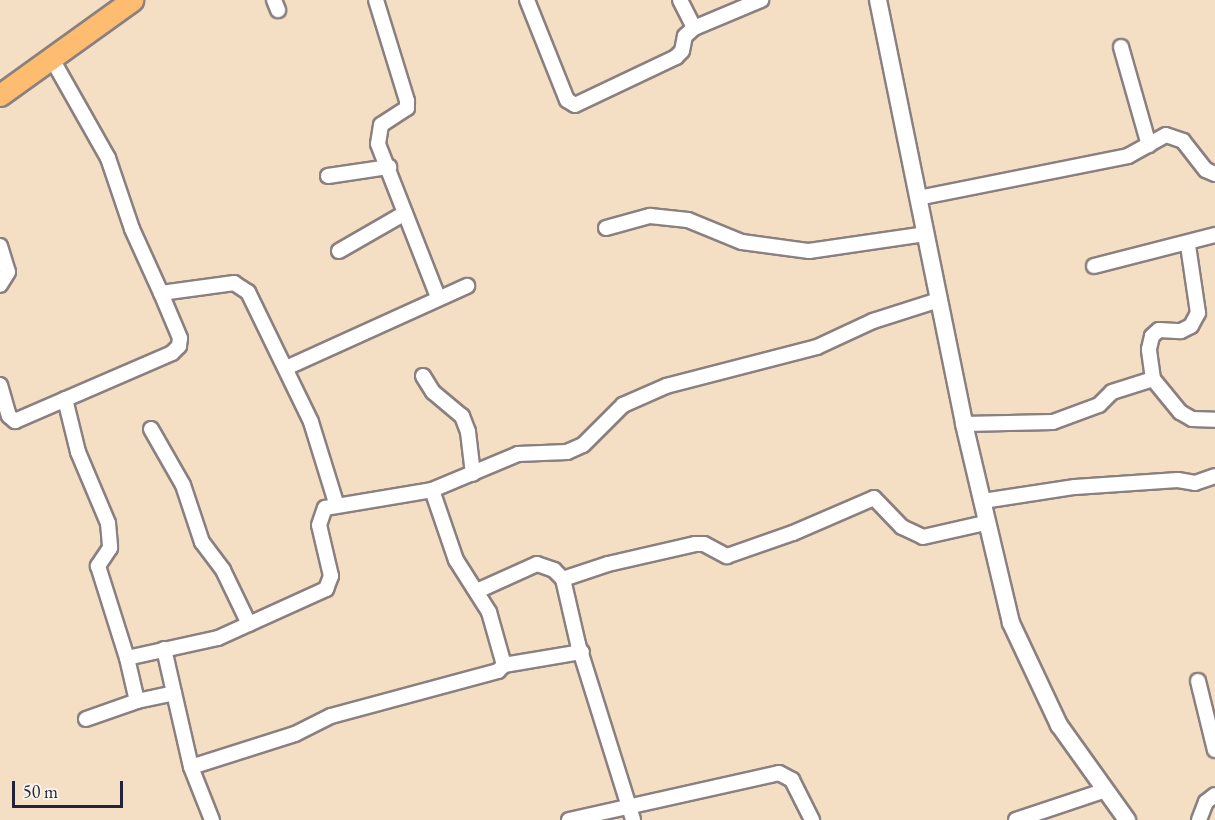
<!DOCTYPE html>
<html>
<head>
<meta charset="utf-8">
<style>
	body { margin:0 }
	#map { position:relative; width:1215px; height:820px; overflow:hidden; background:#f4dfc4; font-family:"EB Garamond",serif }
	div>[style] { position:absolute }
	.roads { filter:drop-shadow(2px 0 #8b8080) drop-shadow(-2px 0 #8b8080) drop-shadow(0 2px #8b8080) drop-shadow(0 -2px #8b8080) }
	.minor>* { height:14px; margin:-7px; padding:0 7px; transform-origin:7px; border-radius:7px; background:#fff }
	.tertiary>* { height:16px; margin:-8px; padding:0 8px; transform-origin:8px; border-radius:8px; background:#fff }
	.primary>* { height:21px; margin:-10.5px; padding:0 10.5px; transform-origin:10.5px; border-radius:10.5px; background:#fdbc70 }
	span { translate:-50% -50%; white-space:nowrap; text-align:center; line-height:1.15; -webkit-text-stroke:5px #f7f3e8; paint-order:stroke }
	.scale { position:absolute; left:12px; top:781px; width:111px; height:27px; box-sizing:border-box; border:3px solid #22223b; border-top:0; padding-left:8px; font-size:18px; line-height:21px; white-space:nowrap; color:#22223b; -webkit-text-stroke:4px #f7f3e8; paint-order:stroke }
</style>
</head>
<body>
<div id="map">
	<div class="roads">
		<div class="minor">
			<i style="left:274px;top:0;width:11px;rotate:68deg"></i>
			<i style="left:376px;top:0;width:106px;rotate:72.9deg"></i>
			<i style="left:407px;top:101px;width:7px;rotate:90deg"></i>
			<i style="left:407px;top:108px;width:31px;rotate:147deg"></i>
			<i style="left:381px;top:125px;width:19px;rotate:99deg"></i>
			<i style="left:378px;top:144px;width:164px;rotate:68.6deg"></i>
			<i style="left:527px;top:0;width:108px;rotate:68.2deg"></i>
			<i style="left:567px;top:100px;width:9px;rotate:32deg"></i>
			<i style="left:575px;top:105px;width:112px;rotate:-25.4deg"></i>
			<i style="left:676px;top:57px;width:8px;rotate:-45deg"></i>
			<i style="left:682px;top:51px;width:15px;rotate:-79deg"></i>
			<i style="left:685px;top:36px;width:12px;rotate:-42deg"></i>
			<i style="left:694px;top:28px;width:73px;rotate:-22.7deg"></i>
			<i style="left:680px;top:0;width:31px;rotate:63deg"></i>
			<i style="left:1121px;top:47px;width:102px;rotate:74.1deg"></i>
			<i style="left:52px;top:59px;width:114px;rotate:60.5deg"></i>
			<i style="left:108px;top:158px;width:75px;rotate:71.3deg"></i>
			<i style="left:132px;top:229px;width:70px;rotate:65.6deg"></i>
			<i style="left:161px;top:293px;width:74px;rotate:-7.8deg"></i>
			<i style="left:234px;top:283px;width:17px;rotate:33deg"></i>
			<i style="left:248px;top:292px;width:144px;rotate:64.1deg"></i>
			<i style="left:311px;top:422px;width:85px;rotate:72.8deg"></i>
			<i style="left:328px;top:176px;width:62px;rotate:-8.4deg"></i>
			<i style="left:918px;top:198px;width:214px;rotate:-11.3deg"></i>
			<i style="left:1128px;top:156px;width:43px;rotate:-28.9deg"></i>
			<i style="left:1166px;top:135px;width:18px;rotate:19deg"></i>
			<i style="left:1183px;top:141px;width:37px;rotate:52deg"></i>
			<i style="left:1206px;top:170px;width:10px;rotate:24deg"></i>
			<i style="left:606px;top:228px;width:46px;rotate:-15.3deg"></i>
			<i style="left:650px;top:216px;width:38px;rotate:6deg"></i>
			<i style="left:688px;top:220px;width:58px;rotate:22.2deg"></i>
			<i style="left:742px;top:242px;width:68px;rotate:7.7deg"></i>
			<i style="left:809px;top:251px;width:117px;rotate:-8.3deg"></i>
			<i style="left:0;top:246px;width:27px;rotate:73deg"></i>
			<i style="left:8px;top:272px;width:15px;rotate:122deg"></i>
			<i style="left:339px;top:251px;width:76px;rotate:-29.9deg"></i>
			<i style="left:1094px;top:266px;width:125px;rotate:-14.4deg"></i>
			<i style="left:286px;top:368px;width:199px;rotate:-24.4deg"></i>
			<i style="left:423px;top:376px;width:19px;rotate:58deg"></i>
			<i style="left:433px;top:392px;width:38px;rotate:40deg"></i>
			<i style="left:462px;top:416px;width:17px;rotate:69deg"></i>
			<i style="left:468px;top:432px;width:42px;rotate:83.2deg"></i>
			<i style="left:1153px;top:379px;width:43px;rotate:50.7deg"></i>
			<i style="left:1180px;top:412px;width:14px;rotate:30deg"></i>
			<i style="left:1192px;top:419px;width:23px;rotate:2deg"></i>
			<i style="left:0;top:385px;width:32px;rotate:74deg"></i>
			<i style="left:9px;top:416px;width:8px;rotate:40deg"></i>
			<i style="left:15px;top:421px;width:171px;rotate:-23.4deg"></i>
			<i style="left:172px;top:353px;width:10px;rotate:-45deg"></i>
			<i style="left:179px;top:346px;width:8px;rotate:-83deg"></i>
			<i style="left:180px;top:338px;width:49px;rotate:-112.9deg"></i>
			<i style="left:65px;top:399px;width:55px;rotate:76.2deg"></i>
			<i style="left:78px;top:452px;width:77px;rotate:67.1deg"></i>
			<i style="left:108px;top:523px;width:25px;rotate:85deg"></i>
			<i style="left:110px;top:548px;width:22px;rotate:124deg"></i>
			<i style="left:98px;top:566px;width:96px;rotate:72.5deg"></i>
			<i style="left:127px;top:658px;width:93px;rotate:-12.4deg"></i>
			<i style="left:218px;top:638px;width:119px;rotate:-24.4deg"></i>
			<i style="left:326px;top:589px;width:14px;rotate:-69deg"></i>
			<i style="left:331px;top:576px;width:52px;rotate:-103.2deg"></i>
			<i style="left:319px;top:525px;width:18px;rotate:-71deg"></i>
			<i style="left:325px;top:508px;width:109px;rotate:-9.5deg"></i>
			<i style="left:432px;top:490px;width:93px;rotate:-22.7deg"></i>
			<i style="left:518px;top:454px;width:49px;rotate:-2.3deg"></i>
			<i style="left:567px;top:452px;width:17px;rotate:-24deg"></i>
			<i style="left:583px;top:445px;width:57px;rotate:-45deg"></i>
			<i style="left:623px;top:405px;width:47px;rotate:-23.8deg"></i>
			<i style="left:666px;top:386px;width:156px;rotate:-14.5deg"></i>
			<i style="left:817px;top:347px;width:62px;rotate:-24.9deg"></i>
			<i style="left:873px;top:321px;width:69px;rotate:-17.7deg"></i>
			<i style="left:964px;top:424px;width:89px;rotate:-1.3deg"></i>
			<i style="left:1053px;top:422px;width:49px;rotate:-20.3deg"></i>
			<i style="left:1099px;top:405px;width:18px;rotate:-45deg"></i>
			<i style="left:1112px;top:392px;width:43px;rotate:-17.6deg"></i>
			<i style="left:1153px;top:379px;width:30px;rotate:-98deg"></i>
			<i style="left:1149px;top:349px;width:13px;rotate:-77deg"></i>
			<i style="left:1152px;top:336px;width:9px;rotate:-41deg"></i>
			<i style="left:1159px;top:330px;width:22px;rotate:3deg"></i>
			<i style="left:1181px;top:331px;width:11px;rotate:-27deg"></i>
			<i style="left:1191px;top:326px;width:15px;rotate:-62deg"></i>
			<i style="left:1198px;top:313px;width:69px;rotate:-98.4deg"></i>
			<i style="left:151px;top:429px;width:64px;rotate:60.3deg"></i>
			<i style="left:183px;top:485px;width:60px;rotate:71.6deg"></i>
			<i style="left:202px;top:542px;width:35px;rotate:53deg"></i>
			<i style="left:223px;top:570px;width:60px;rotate:64.3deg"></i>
			<i style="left:432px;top:490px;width:74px;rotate:71.1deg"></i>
			<i style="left:456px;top:560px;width:62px;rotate:57.6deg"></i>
			<i style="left:489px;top:612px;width:55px;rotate:74.2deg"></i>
			<i style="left:983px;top:501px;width:93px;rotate:-8.7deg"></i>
			<i style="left:1075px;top:487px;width:103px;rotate:-3.9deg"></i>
			<i style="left:1178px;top:480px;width:17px;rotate:10deg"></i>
			<i style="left:1195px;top:483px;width:21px;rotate:-19deg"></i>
			<i style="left:563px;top:579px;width:67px;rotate:77deg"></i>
			<i style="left:578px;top:644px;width:184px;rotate:72.6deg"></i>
			<i style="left:477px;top:591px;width:66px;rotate:-24.2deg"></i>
			<i style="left:537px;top:564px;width:18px;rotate:19deg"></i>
			<i style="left:554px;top:570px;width:13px;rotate:45deg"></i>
			<i style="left:563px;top:579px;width:47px;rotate:-18.4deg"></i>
			<i style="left:608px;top:564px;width:89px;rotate:-12.9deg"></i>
			<i style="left:695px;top:544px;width:9px"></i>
			<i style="left:704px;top:544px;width:26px;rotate:28deg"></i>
			<i style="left:727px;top:556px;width:70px;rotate:-19.2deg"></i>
			<i style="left:793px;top:533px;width:88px;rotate:-23.4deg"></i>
			<i style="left:874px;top:498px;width:40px;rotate:46deg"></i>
			<i style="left:902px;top:527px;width:23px;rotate:25deg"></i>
			<i style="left:923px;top:537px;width:64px;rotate:-12.7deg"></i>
			<i style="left:164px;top:649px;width:121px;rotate:77.1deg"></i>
			<i style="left:191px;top:767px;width:57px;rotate:68.4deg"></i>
			<i style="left:127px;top:658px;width:44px;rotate:76.9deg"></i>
			<i style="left:137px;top:701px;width:38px;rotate:-12deg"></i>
			<i style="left:1198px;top:681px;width:71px;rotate:76.2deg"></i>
			<i style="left:86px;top:719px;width:54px;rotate:-19.4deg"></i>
			<i style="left:191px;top:767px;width:109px;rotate:-17.6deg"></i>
			<i style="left:295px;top:734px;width:40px;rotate:-26.6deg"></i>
			<i style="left:331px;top:716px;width:173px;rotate:-15.1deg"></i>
			<i style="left:498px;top:671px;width:8px;rotate:-45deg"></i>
			<i style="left:504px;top:665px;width:79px;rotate:-9.5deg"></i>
			<i style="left:569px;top:820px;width:215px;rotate:-12.6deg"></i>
			<i style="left:779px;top:773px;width:15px;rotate:28deg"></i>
			<i style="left:792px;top:780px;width:45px;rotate:63.4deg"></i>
			<i style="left:1016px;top:820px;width:92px;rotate:-18.4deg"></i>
			<i style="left:1199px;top:820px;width:19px;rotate:-69deg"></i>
			<i style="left:1206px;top:802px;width:11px;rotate:-38deg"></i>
		</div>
		<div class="tertiary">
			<i style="left:878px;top:0;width:433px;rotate:78.5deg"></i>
			<i style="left:964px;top:424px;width:204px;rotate:76.7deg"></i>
			<i style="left:1011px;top:623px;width:113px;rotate:64.8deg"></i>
			<i style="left:1059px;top:725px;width:117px;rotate:54.4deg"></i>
		</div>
		<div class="primary">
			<i style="left:0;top:95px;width:163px;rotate:-35.7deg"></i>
		</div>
	</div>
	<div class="scale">50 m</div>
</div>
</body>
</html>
